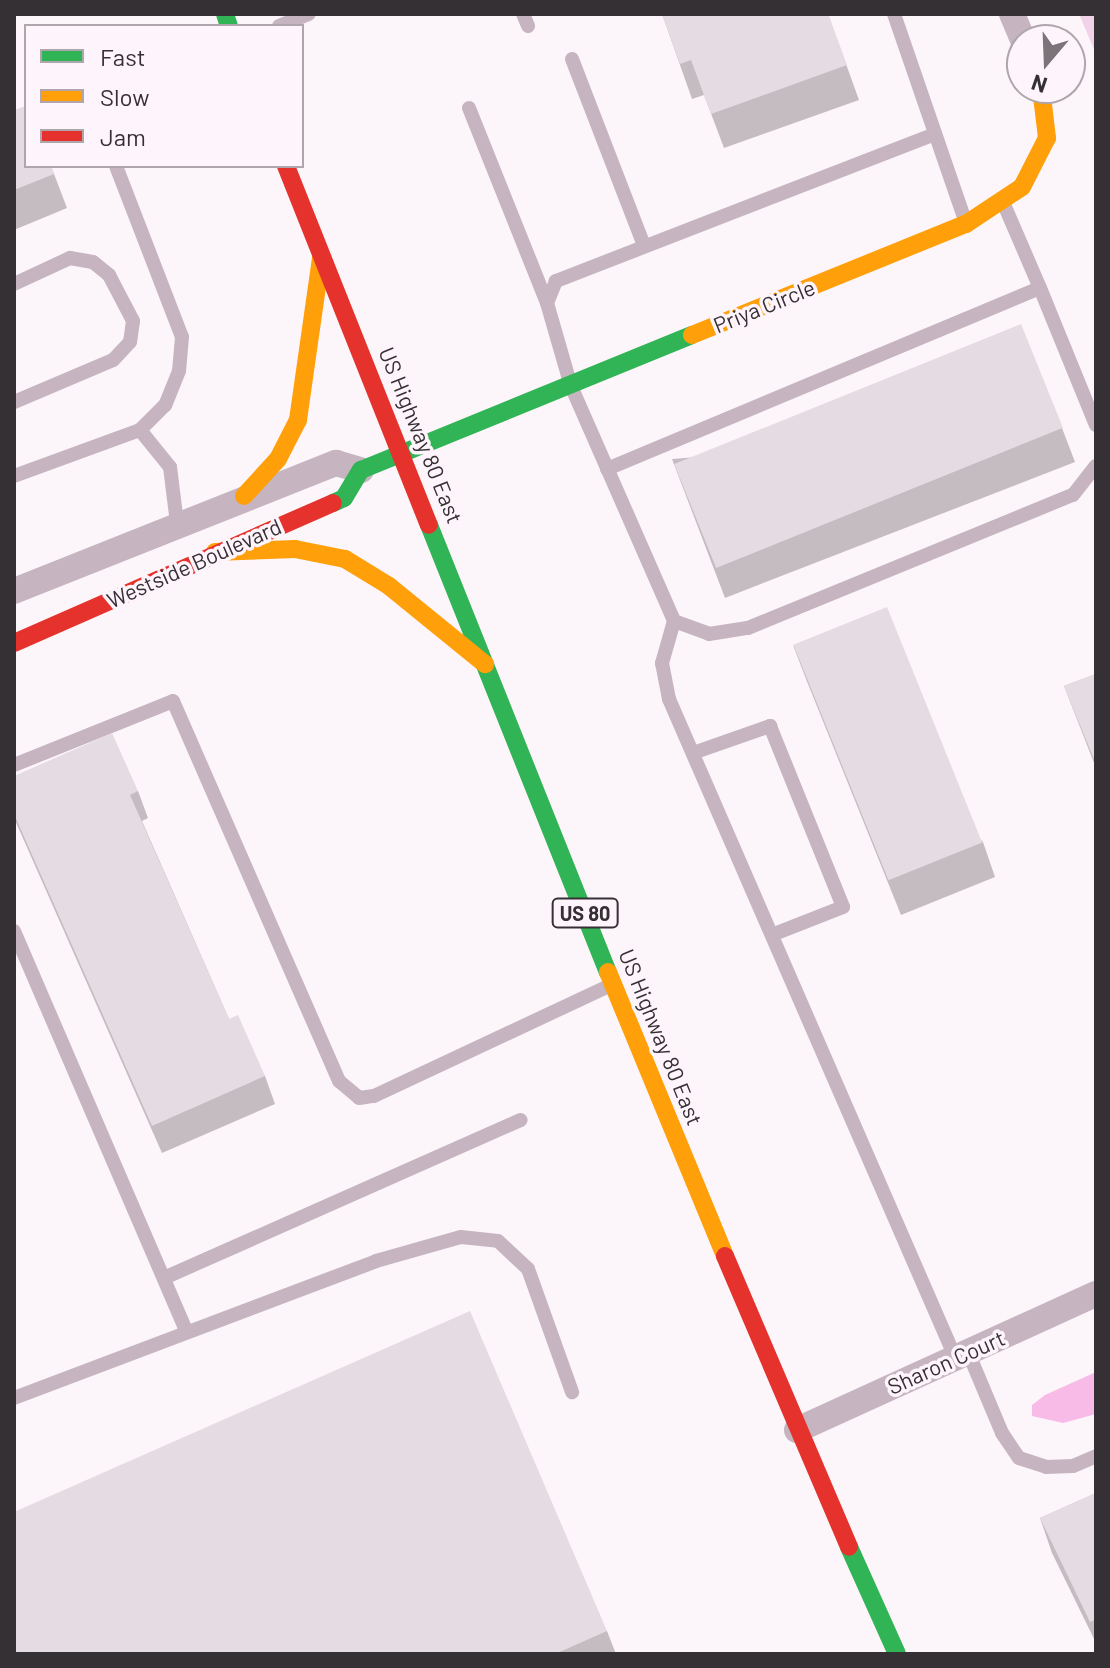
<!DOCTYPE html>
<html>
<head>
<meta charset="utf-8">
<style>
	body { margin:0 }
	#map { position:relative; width:1110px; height:1668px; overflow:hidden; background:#fcf6fa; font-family:Barlow,sans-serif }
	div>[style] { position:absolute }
	.green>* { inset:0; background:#f2d2e8 }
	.water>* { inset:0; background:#f8bbe7 }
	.lane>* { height:14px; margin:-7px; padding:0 7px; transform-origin:7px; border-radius:7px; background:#c6b5c1 }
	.street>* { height:26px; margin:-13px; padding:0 13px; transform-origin:13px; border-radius:13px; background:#c6b5c1 }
	.fast>* { height:18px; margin:-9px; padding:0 9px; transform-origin:9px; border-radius:9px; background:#30b455 }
	.slow>* { height:18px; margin:-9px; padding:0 9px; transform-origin:9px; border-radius:9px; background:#ff9f0a }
	.jam>* { height:18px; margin:-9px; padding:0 9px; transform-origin:9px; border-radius:9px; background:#e5322d }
	.wall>* { inset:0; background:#c5bcc2 }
	.building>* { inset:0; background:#e5dbe2; transform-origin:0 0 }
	span { translate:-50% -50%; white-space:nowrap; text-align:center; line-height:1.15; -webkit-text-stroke:7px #fef4fb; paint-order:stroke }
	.shield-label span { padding:2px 6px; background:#fef4fb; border:2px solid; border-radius:6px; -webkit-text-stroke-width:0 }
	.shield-label { font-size:20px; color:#353033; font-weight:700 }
	.street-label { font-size:22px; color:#353033 }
	.frame { position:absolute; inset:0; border:16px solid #353033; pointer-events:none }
	.legend { position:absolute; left:24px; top:24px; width:280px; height:144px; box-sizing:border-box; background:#fef4fb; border:2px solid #aea6ab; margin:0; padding:10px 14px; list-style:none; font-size:24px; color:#353033 }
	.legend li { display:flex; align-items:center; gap:16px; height:40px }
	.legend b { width:40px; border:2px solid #aea6ab }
	.north { position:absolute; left:1006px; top:24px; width:80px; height:80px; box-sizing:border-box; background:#fef4fb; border:2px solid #aea6ab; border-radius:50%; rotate:199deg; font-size:22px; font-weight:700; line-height:32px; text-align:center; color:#353033 }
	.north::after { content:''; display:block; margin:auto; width:28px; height:36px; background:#7b7579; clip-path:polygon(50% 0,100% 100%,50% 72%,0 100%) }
</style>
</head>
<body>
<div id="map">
	<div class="green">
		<i style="clip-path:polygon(1079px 14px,1096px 14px,1096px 54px)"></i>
	</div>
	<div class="water">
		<i style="clip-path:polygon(1096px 1372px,1096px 1414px,1063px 1423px,1032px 1416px,1032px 1405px,1045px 1395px)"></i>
	</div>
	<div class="lane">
		<i style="left:523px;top:14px;width:13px;rotate:67deg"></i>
		<i style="left:894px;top:14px;width:221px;rotate:71deg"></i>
		<i style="left:279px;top:26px;width:32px;rotate:-22deg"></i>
		<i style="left:572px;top:59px;width:200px;rotate:68.9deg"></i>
		<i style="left:469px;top:108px;width:208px;rotate:68.2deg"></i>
		<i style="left:935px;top:134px;width:407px;rotate:158.8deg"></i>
		<i style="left:556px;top:281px;width:24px;rotate:112deg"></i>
		<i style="left:547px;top:303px;width:86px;rotate:73.9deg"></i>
		<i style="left:571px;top:386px;width:257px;rotate:66.3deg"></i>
		<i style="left:674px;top:621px;width:44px;rotate:105.9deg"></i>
		<i style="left:662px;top:663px;width:37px;rotate:79deg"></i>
		<i style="left:669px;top:699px;width:717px;rotate:66.51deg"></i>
		<i style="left:116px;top:166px;width:183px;rotate:68.9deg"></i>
		<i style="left:182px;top:337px;width:34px;rotate:95deg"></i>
		<i style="left:179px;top:371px;width:37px;rotate:112deg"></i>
		<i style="left:165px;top:405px;width:35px;rotate:135deg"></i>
		<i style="left:14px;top:284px;width:62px;rotate:-24.9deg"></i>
		<i style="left:70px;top:258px;width:23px;rotate:10deg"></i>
		<i style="left:93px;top:262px;width:21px;rotate:39deg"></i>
		<i style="left:109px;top:275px;width:52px;rotate:62.4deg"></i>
		<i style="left:133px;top:321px;width:21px;rotate:98deg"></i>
		<i style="left:130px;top:342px;width:25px;rotate:133deg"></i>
		<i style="left:113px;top:360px;width:108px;rotate:157deg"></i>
		<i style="left:1040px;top:288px;width:148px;rotate:67.8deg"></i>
		<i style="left:607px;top:469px;width:469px;rotate:-22.7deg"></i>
		<i style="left:1040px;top:288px;width:94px;rotate:-113.3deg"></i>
		<i style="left:14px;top:476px;width:134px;rotate:-20.1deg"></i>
		<i style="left:140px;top:430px;width:48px;rotate:51deg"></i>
		<i style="left:170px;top:467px;width:56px;rotate:82.9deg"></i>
		<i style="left:674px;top:621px;width:37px;rotate:20deg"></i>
		<i style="left:709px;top:634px;width:39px;rotate:-9deg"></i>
		<i style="left:748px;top:628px;width:351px;rotate:-22.3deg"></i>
		<i style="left:1073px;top:495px;width:37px;rotate:-52deg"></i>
		<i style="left:693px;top:753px;width:82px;rotate:-19.3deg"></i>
		<i style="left:770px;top:726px;width:195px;rotate:68deg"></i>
		<i style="left:843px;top:907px;width:76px;rotate:158.5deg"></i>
		<i style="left:14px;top:765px;width:171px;rotate:-21.9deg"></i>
		<i style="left:173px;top:701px;width:415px;rotate:66.4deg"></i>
		<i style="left:339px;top:1081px;width:26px;rotate:40deg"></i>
		<i style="left:359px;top:1098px;width:15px;rotate:-8deg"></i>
		<i style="left:374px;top:1096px;width:259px;rotate:-25.1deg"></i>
		<i style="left:14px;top:931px;width:437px;rotate:66.7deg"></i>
		<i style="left:164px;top:1278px;width:390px;rotate:-23.9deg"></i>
		<i style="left:968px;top:1352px;width:88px;rotate:67.2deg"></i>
		<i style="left:1002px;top:1433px;width:30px;rotate:56deg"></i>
		<i style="left:1019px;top:1458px;width:28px;rotate:18deg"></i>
		<i style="left:1046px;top:1467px;width:27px;rotate:-2deg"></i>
		<i style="left:1073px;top:1466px;width:25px;rotate:-23deg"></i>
		<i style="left:14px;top:1398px;width:387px;rotate:-20.7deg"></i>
		<i style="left:376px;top:1261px;width:88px;rotate:-15.8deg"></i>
		<i style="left:461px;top:1237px;width:37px;rotate:6deg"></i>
		<i style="left:498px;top:1241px;width:41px;rotate:43deg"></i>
		<i style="left:528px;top:1269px;width:131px;rotate:70.3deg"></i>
	</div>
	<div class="street">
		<i style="left:1012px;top:14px;width:28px;rotate:67deg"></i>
		<i style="left:14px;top:591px;width:347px;rotate:-21.7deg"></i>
		<i style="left:336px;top:463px;width:26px;rotate:16deg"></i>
		<i style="left:797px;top:1430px;width:328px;rotate:-24.5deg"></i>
	</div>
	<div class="fast">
		<i style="left:225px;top:14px;width:13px;rotate:72deg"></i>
		<i style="left:333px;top:503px;width:12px;rotate:-24deg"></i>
		<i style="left:344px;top:498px;width:33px;rotate:-59deg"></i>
		<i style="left:361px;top:470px;width:357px;rotate:-22.2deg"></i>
		<i style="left:429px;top:525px;width:482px;rotate:68.2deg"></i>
		<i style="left:849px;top:1547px;width:117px;rotate:65.8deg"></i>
	</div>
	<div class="slow">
		<i style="left:692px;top:335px;width:296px;rotate:-22.1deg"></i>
		<i style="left:966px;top:224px;width:67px;rotate:-33.5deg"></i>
		<i style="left:1022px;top:187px;width:55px;rotate:-63deg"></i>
		<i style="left:1047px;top:138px;width:50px;rotate:-96.8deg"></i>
		<i style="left:244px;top:496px;width:50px;rotate:-47.4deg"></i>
		<i style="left:278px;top:459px;width:44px;rotate:-62.9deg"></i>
		<i style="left:298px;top:420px;width:164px;rotate:-81.9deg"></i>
		<i style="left:215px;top:552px;width:80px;rotate:-2.1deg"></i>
		<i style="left:295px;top:549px;width:51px;rotate:11.3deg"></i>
		<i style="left:345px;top:559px;width:52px;rotate:31.5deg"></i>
		<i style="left:389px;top:586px;width:124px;rotate:39.1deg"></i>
		<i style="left:608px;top:972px;width:307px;rotate:67.6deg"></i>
	</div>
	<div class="jam">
		<i style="left:286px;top:166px;width:386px;rotate:68.3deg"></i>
		<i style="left:14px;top:643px;width:348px;rotate:-23.7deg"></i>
		<i style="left:725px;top:1256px;width:316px;rotate:66.9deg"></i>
	</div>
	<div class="wall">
		<i style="clip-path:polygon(662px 14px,828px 14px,859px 100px,724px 148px,704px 95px,692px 99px)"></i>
		<i style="clip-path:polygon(14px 110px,51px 166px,67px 208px,14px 230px)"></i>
		<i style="clip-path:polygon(1062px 428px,1075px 462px,725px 598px,672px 459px)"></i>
		<i style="clip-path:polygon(793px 645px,983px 842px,995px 877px,901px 915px,806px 679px)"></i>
		<i style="clip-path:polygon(1096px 674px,1096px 768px,1064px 686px)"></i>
		<i style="clip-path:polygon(14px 776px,138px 791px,148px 818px,142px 821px,229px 1019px,265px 1076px,275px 1104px,162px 1153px,14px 818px)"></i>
		<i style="clip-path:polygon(1096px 1493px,1096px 1643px,1052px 1553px,1040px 1518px)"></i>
		<i style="clip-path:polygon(607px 1631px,616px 1654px,14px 1654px)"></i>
	</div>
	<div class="building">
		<i style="clip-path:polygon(662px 14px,828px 14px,847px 65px,711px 114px,691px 60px,680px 64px)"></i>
		<i style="clip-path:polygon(26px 106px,26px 166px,51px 166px,54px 174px,14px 190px,14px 110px)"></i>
		<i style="left:1021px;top:324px;width:112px;height:374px;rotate:68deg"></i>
		<i style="left:887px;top:607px;width:254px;height:101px;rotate:68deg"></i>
		<i style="clip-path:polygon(1096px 674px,1096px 764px,1064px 686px)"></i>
		<i style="clip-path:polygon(112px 733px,138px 791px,130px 795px,229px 1019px,238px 1015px,265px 1076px,152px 1126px,14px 814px,14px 776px)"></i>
		<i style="clip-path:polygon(470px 1311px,607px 1631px,555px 1654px,14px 1654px,14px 1512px)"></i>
		<i style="clip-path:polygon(1096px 1493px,1096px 1619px,1090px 1622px,1040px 1518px)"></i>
	</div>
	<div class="shield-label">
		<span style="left:585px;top:913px">US 80</span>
	</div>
	<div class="street-label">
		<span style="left:764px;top:306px;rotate:-22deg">Priya Circle</span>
		<span style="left:421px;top:435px;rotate:68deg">US Highway 80 East</span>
		<span style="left:194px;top:563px;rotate:-24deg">Westside Boulevard</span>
		<span style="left:661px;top:1037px;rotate:68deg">US Highway 80 East</span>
		<span style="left:946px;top:1362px;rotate:-24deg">Sharon Court</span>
	</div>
	<div class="frame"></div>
	<ul class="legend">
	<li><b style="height:10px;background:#30b455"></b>Fast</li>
	<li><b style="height:10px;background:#ff9f0a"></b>Slow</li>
	<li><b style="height:10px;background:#e5322d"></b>Jam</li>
	</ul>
	<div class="north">N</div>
</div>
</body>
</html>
